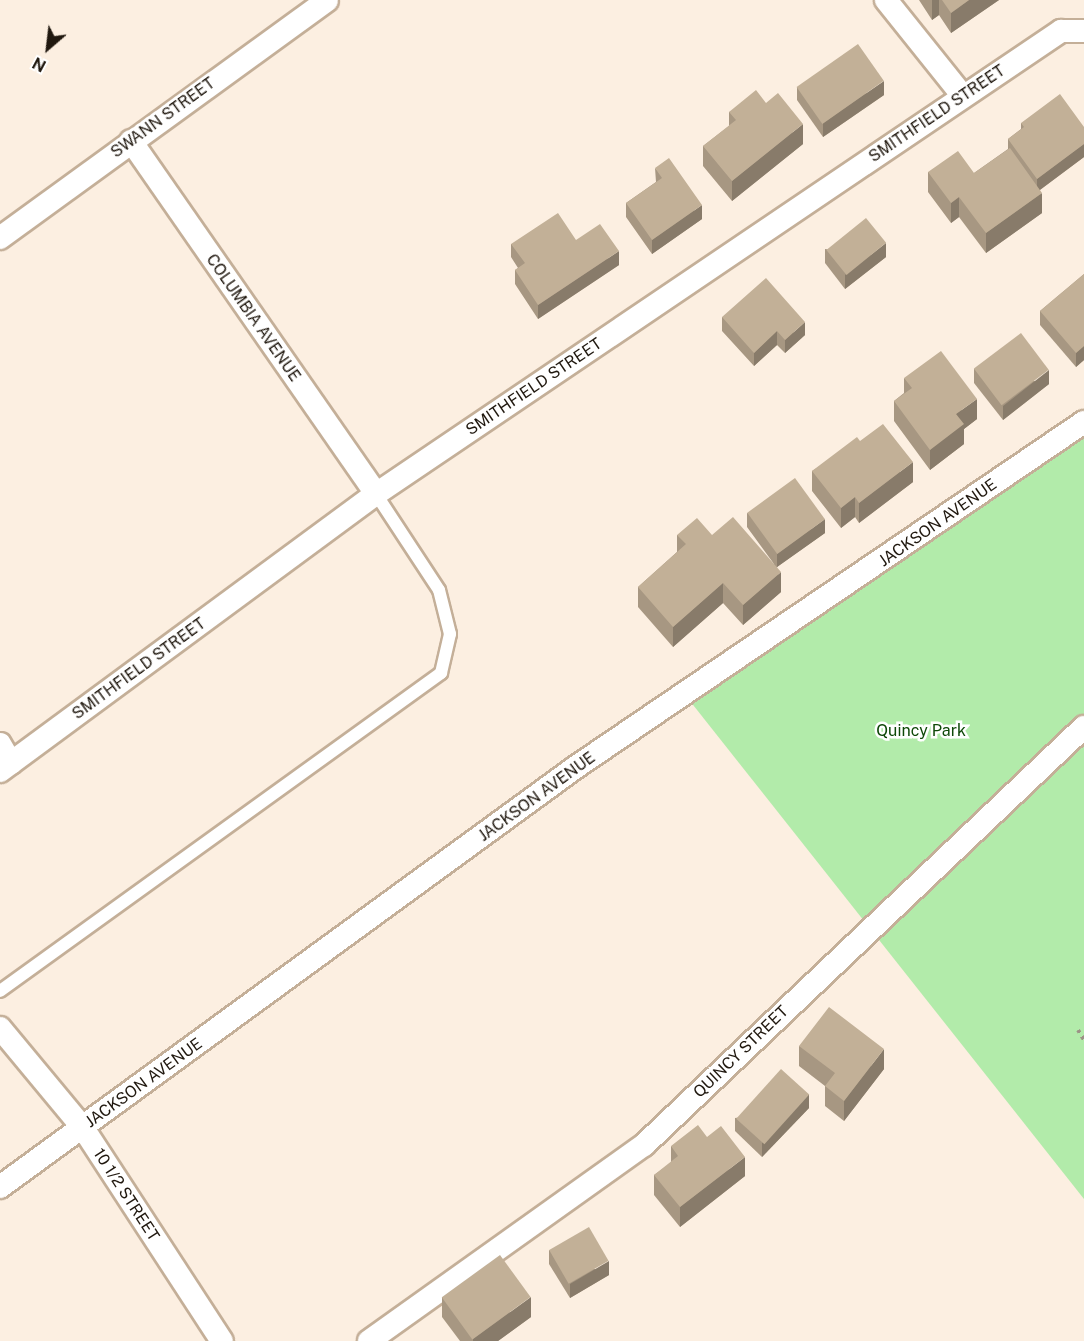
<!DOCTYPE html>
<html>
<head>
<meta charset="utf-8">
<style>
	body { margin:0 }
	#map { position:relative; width:1084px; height:1341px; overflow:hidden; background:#fcefe1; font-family:"Public Sans",sans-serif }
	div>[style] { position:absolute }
	.green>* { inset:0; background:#b2ebaa }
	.path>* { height:4px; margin-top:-2px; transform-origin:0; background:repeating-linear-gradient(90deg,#9c9286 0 3px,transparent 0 7.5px) }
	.roads { filter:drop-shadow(2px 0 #c4af98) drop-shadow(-2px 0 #c4af98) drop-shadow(0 2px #c4af98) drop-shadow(0 -2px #c4af98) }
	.service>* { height:12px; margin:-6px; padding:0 6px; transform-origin:6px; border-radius:6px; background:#fff }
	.minor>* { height:22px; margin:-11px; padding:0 11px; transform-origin:11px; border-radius:11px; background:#fff }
	.wall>* { inset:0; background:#a79782 }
	.shaded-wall>* { inset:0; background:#887b6a }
	.building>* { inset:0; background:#c2b097; transform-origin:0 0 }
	span { translate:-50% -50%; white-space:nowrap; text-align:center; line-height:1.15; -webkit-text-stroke:5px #fff; paint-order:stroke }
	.street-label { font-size:16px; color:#20180f }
	.park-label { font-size:16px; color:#0e4808 }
	.north { position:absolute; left:18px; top:18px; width:60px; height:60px; -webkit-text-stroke:4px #fff; paint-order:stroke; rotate:208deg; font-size:16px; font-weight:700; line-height:24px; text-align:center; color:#20180f }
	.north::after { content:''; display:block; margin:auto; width:21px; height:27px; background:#20180f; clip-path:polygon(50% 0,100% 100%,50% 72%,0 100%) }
</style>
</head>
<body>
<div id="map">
	<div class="green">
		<i style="clip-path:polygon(1084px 422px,1084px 1199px,686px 696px)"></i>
	</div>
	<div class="path">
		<i style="left:1078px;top:1030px;width:12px;rotate:59deg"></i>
	</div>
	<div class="roads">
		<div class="service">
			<i style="left:0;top:991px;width:544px;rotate:-35.79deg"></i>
			<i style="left:441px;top:673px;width:40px;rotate:-77deg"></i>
			<i style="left:450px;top:634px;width:45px;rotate:-104deg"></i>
			<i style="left:439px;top:590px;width:115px;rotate:-123.3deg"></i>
		</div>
		<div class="minor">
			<i style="left:886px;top:0;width:123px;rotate:51.3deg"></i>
			<i style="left:131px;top:141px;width:430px;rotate:55.2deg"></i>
			<i style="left:0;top:238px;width:404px;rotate:-36deg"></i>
			<i style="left:0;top:744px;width:22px;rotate:60deg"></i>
			<i style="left:0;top:771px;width:467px;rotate:-36.4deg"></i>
			<i style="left:376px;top:494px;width:827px;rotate:-34.06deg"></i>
			<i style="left:1061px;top:31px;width:23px"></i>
			<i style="left:0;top:1028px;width:130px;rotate:50.3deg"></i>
			<i style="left:83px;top:1128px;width:254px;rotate:56.9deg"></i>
			<i style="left:0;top:1187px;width:713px;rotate:-36.1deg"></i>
			<i style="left:576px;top:767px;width:614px;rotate:-34.18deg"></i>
			<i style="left:369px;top:1341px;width:338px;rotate:-35.5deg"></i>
			<i style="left:644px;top:1145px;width:607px;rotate:-43.53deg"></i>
		</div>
	</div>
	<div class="wall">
		<i style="clip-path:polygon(919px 0,999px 0,951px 33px,939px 15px,932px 20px)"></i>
		<i style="clip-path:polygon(797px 87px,884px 95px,823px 137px,797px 100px)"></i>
		<i style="clip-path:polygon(766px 103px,803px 144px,732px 201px,703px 166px,703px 146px,729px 126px,729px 112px)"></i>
		<i style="clip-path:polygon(1021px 123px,1084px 127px,1084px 157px,1040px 190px,1042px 213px,986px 253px,959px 217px,951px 223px,928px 192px,928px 172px,974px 173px,1008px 149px,1008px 139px,1021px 129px)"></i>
		<i style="clip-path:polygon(655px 168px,702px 219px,652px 254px,626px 217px,626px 203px,656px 182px)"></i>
		<i style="clip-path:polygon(576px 240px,619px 265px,538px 319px,515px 284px,515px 270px,518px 268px,511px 257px,511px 244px)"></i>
		<i style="clip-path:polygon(825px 249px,886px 257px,845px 289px,825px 263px)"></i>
		<i style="clip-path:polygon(1084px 274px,1084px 360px,1076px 367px,1040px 325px,1040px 311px)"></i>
		<i style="clip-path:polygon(722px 317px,805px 335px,785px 353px,777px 345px,754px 366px,722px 331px)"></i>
		<i style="clip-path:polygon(974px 369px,1049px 384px,1003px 420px,974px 383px)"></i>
		<i style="clip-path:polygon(904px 378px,977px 419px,964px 429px,964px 444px,930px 470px,894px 421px,894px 401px,904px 393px)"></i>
		<i style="clip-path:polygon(860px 441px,913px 482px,859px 523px,855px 517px,841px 528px,812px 491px,812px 471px)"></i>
		<i style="clip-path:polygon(747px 513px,825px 533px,777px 567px,781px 592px,743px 625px,723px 603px,673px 647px,638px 607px,638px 587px,677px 552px,677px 535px,712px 535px,774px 564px,747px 527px)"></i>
		<i style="clip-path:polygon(799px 1046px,884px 1069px,844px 1121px,825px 1106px,825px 1086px,799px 1066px)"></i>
		<i style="clip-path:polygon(809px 1108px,762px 1157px,735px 1131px,735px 1118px)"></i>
		<i style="clip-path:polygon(671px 1146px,745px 1176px,680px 1227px,654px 1195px,654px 1175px,671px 1163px)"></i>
		<i style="clip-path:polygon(549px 1250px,609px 1275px,570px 1298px,549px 1264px)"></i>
		<i style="clip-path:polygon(442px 1297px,531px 1317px,498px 1341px,460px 1341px,442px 1317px)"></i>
	</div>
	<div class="shaded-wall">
		<i style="clip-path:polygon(932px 0,939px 0,939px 15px,932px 20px)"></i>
		<i style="clip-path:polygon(969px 0,999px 0,951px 33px,951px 13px)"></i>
		<i style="clip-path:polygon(884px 81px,884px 95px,823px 137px,823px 123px)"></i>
		<i style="clip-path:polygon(803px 124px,803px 144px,732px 201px,732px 181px)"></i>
		<i style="clip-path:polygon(1084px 144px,1084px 157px,1037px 192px,1037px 179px)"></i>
		<i style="clip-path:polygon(1042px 193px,1042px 213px,986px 253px,986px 233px)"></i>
		<i style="clip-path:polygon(959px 197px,959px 217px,951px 223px,951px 203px)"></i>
		<i style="clip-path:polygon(702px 205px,702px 219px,652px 254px,652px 240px)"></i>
		<i style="clip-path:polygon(886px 243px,886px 257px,845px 289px,845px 275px)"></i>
		<i style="clip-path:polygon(619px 251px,619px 265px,538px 319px,538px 305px)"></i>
		<i style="clip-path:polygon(805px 322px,805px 335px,785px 353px,785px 340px)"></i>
		<i style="clip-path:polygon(777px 331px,777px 345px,754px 366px,754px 353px)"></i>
		<i style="clip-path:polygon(1084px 346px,1084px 360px,1076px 367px,1076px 353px)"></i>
		<i style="clip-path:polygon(1049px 370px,1049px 384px,1003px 420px,1003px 406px)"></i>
		<i style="clip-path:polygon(977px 399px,977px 419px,964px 429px,964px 444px,930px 470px,930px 450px,956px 414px)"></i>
		<i style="clip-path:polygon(913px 462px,913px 482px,859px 523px,859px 503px)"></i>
		<i style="clip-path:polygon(855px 497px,855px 517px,841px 528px,841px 508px)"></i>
		<i style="clip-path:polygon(825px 519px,825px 533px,777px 567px,777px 554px)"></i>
		<i style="clip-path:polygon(781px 572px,781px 592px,743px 625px,743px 605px)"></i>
		<i style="clip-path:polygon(723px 583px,723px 603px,673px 647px,673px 627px)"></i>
		<i style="clip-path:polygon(884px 1049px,884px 1069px,844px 1121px,844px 1101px)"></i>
		<i style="clip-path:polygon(809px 1094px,809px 1108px,762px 1157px,762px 1143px)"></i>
		<i style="clip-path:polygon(745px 1157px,745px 1176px,680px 1227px,680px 1207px)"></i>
		<i style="clip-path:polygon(609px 1261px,609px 1275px,570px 1298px,570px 1284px)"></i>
		<i style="clip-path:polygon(531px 1297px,531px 1317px,498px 1341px,473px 1341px,473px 1339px)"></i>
	</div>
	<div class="building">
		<i style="clip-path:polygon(942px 0,969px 0,951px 13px)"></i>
		<i style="left:858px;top:44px;width:45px;height:75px;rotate:55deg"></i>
		<i style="clip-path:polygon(756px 90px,766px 103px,778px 93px,803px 124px,732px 181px,703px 146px,736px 120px,729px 112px)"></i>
		<i style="clip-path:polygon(1060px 94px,1084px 127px,1084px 144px,1037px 179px,1008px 139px,1024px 127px,1021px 123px)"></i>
		<i style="clip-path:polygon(1010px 148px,1042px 193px,986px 233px,959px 197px,951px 203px,928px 172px,958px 151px,974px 173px)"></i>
		<i style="clip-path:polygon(669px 158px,702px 205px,652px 240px,626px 203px,662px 178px,655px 168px)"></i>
		<i style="clip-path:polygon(558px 213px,576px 240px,600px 224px,619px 251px,538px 305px,515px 270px,525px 263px,511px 244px)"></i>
		<i style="left:866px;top:218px;width:32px;height:51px;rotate:51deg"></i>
		<i style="clip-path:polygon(1084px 274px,1084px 346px,1076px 353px,1040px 311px)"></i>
		<i style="clip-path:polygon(766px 278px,805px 322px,785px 340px,777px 331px,754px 353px,722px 317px)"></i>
		<i style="left:1021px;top:333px;width:46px;height:59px;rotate:53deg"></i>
		<i style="clip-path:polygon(941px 351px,977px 399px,956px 414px,964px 424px,930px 450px,894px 401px,912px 388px,904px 378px)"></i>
		<i style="clip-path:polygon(883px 424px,913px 462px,859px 503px,855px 497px,841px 508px,812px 471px,857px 437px,860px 441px)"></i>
		<i style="left:795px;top:478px;width:51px;height:59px;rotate:54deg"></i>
		<i style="clip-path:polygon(733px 517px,781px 572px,743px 605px,723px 583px,673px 627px,638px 587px,686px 544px,677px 535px,697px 518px,712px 535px)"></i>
		<i style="clip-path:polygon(829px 1007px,884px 1049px,844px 1101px,825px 1086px,835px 1073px,799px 1046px)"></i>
		<i style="left:781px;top:1069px;width:38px;height:67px;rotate:42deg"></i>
		<i style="clip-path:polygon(698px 1125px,707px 1137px,721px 1126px,745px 1157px,680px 1207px,654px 1175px,678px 1156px,671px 1146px)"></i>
		<i style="left:589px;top:1227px;width:39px;height:46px;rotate:60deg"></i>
		<i style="left:500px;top:1255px;width:52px;height:72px;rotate:54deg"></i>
	</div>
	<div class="street-label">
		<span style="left:937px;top:114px;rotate:-34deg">SMITHFIELD STREET</span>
		<span style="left:163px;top:118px;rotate:-36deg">SWANN STREET</span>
		<span style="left:253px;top:318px;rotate:55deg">COLUMBIA AVENUE</span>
		<span style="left:534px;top:387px;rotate:-34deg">SMITHFIELD STREET</span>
		<span style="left:938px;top:523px;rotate:-35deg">JACKSON AVENUE</span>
		<span style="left:139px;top:669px;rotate:-36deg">SMITHFIELD STREET</span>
		<span style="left:537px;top:797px;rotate:-36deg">JACKSON AVENUE</span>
		<span style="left:741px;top:1052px;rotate:-44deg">QUINCY STREET</span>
		<span style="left:144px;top:1083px;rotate:-36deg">JACKSON AVENUE</span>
		<span style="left:126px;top:1195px;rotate:57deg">10 1/2 STREET</span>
	</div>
	<div class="park-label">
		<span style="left:921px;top:731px">Quincy Park</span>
	</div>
	<div class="north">N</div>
</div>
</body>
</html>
